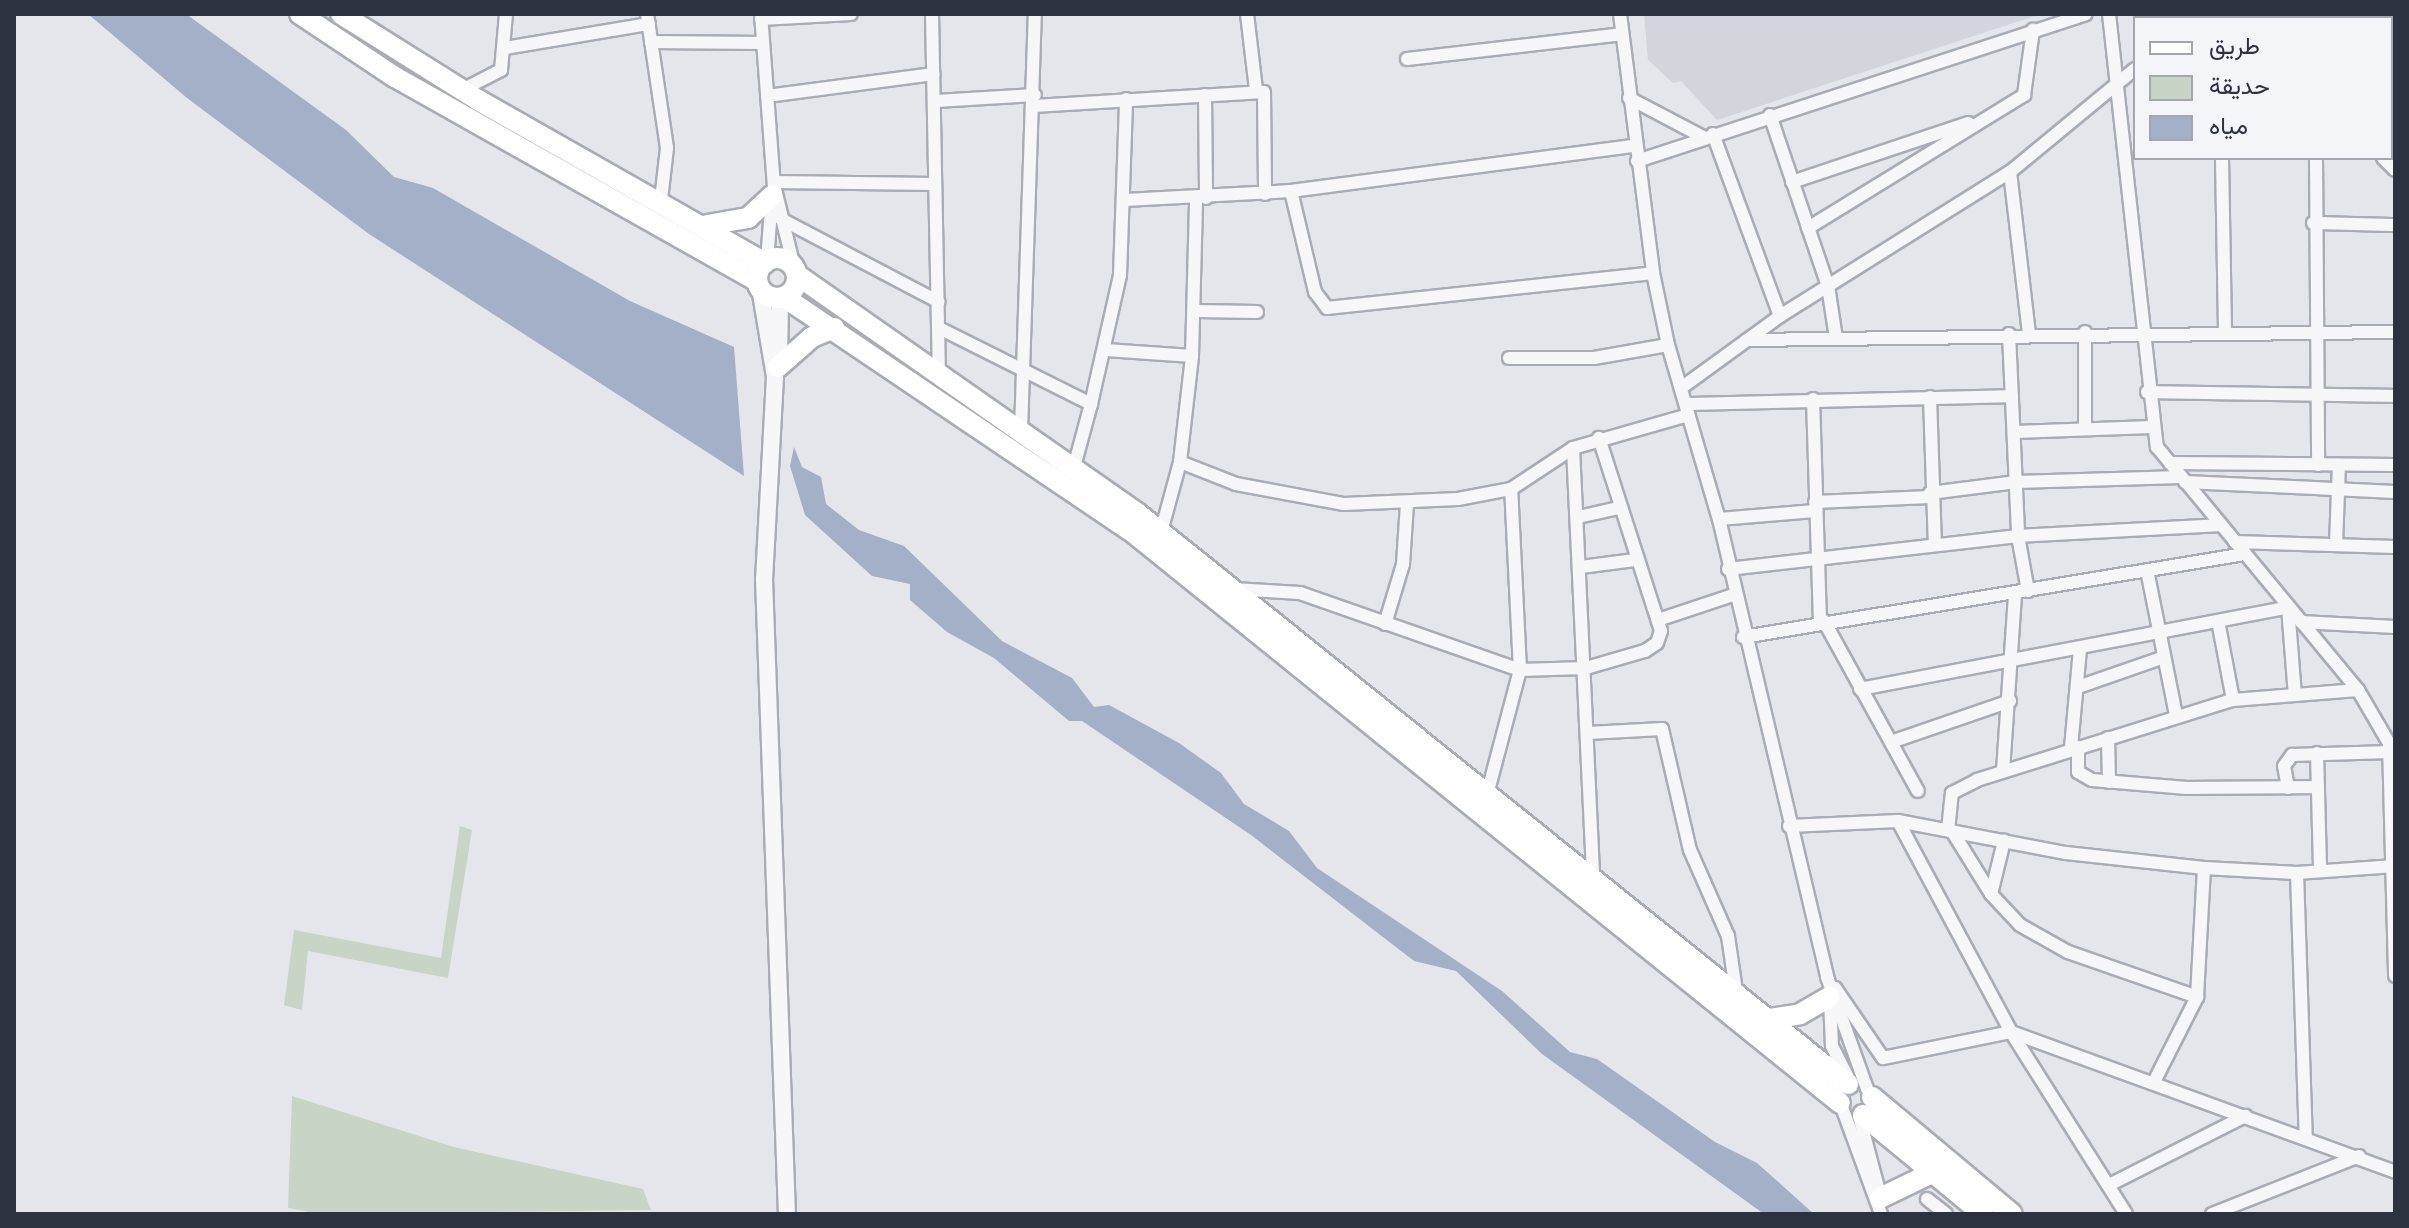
<!DOCTYPE html>
<html>
<head>
<meta charset="utf-8">
<style>
	body { margin:0 }
	#map { position:relative; width:2409px; height:1228px; overflow:hidden; background:#e4e6eb; font-family:Raleway,Vazirmatn,sans-serif }
	div>[style] { position:absolute }
	.built>* { inset:0; background:#d2d5dc }
	.green>* { inset:0; background:#c8d4c6 }
	.water>* { inset:0; background:#a3b0c7 }
	.roads { filter:drop-shadow(2px 0 #a9acb5) drop-shadow(-2px 0 #a9acb5) drop-shadow(0 2px #a9acb5) drop-shadow(0 -2px #a9acb5) }
	.minor>* { height:12px; margin:-6px; padding:0 6px; transform-origin:6px; border-radius:6px; background:#f7f7f9 }
	.tertiary>* { height:16px; margin:-8px; padding:0 8px; transform-origin:8px; border-radius:8px; background:#f7f7f9 }
	.primary>* { height:20px; margin:-10px; padding:0 10px; transform-origin:10px; border-radius:10px; background:#fff }
	.primary>.ring { margin:-10px; padding:0; box-sizing:content-box; background:none; border:20px solid #fff; border-radius:50% }
	span { translate:-50% -50%; white-space:nowrap; text-align:center; line-height:1.15; -webkit-text-stroke:6px #f4f5f8; paint-order:stroke }
	.frame { position:absolute; inset:0; border:16px solid #2d3241; pointer-events:none }
	.legend { position:absolute; left:2133px; top:16px; width:260px; height:144px; box-sizing:border-box; background:#f4f5f8; border:2px solid #a4a7af; margin:0; padding:10px 14px; list-style:none; font-size:24px; color:#2d3241 }
	.legend li { display:flex; align-items:center; gap:16px; height:40px }
	.legend b { width:40px; border:2px solid #a4a7af }
</style>
</head>
<body>
<div id="map">
	<div class="built">
		<i style="clip-path:polygon(1644px 14px,2041px 14px,1717px 120px,1681px 81px,1673px 83px,1648px 60px)"></i>
	</div>
	<div class="green">
		<i style="clip-path:polygon(460px 826px,472px 830px,448px 978px,308px 951px,302px 1010px,284px 1005px,294px 930px,441px 958px)"></i>
		<i style="clip-path:polygon(292px 1096px,454px 1147px,643px 1189px,651px 1210px,320px 1214px,288px 1208px)"></i>
	</div>
	<div class="water">
		<i style="clip-path:polygon(88px 14px,186px 14px,346px 130px,394px 177px,433px 188px,630px 301px,734px 347px,744px 476px,369px 234px,187px 98px)"></i>
		<i style="clip-path:polygon(794px 447px,802px 467px,821px 477px,826px 504px,859px 530px,904px 546px,1002px 641px,1072px 678px,1094px 707px,1109px 705px,1179px 743px,1221px 773px,1244px 804px,1289px 831px,1317px 868px,1502px 991px,1570px 1052px,1597px 1059px,1715px 1142px,1757px 1163px,1814px 1214px,1764px 1214px,1542px 1054px,1456px 971px,1414px 961px,1251px 835px,1082px 721px,1069px 721px,994px 658px,947px 632px,910px 600px,910px 584px,872px 576px,805px 515px,790px 466px)"></i>
	</div>
	<div class="roads">
		<div class="minor">
			<i style="left:647px;top:14px;width:135px;rotate:81.5deg"></i>
			<i style="left:667px;top:148px;width:52px;rotate:96.6deg"></i>
			<i style="left:761px;top:14px;width:171px;rotate:85.7deg"></i>
			<i style="left:774px;top:185px;width:84px;rotate:76.3deg"></i>
			<i style="left:932px;top:14px;width:361px;rotate:88.9deg"></i>
			<i style="left:1247px;top:14px;width:77px;rotate:83.2deg"></i>
			<i style="left:1620px;top:14px;width:261px;rotate:82.7deg"></i>
			<i style="left:1653px;top:273px;width:74px;rotate:78.2deg"></i>
			<i style="left:1668px;top:345px;width:181px;rotate:73.7deg"></i>
			<i style="left:1719px;top:519px;width:471px;rotate:76.7deg"></i>
			<i style="left:1827px;top:977px;width:119px;rotate:70.3deg"></i>
			<i style="left:2109px;top:14px;width:436px;rotate:83.7deg"></i>
			<i style="left:2157px;top:447px;width:315px;rotate:50.4deg"></i>
			<i style="left:2358px;top:690px;width:61px;rotate:59.7deg"></i>
			<i style="left:2389px;top:743px;width:233px;rotate:88.5deg"></i>
			<i style="left:2234px;top:14px;width:6px;rotate:45deg"></i>
			<i style="left:2380px;top:14px;width:6px;rotate:45deg"></i>
			<i style="left:2180px;top:18px;width:6px;rotate:-45deg"></i>
			<i style="left:761px;top:19px;width:90px;rotate:-3.2deg"></i>
			<i style="left:2391px;top:25px;width:6px;rotate:45deg"></i>
			<i style="left:651px;top:42px;width:112px;rotate:0.5deg"></i>
			<i style="left:505px;top:48px;width:146px;rotate:-9.5deg"></i>
			<i style="left:1407px;top:59px;width:216px;rotate:-6.6deg"></i>
			<i style="left:462px;top:90px;width:44px;rotate:-27.1deg"></i>
			<i style="left:501px;top:70px;width:56px;rotate:-84.9deg"></i>
			<i style="left:2391px;top:94px;width:6px;rotate:-45deg"></i>
			<i style="left:1205px;top:95px;width:103px;rotate:89.4deg"></i>
			<i style="left:767px;top:96px;width:168px;rotate:-7.5deg"></i>
			<i style="left:1629px;top:98px;width:84px;rotate:27.8deg"></i>
			<i style="left:936px;top:101px;width:99px;rotate:-3.5deg"></i>
			<i style="left:1034px;top:106px;width:230px;rotate:-3.5deg"></i>
			<i style="left:1264px;top:92px;width:102px;rotate:89.4deg"></i>
			<i style="left:1770px;top:115px;width:181px;rotate:71.3deg"></i>
			<i style="left:1828px;top:286px;width:53px;rotate:81.3deg"></i>
			<i style="left:1713px;top:134px;width:194px;rotate:69.8deg"></i>
			<i style="left:2222px;top:158px;width:174px;rotate:89deg"></i>
			<i style="left:2316px;top:158px;width:307px;rotate:89.6deg"></i>
			<i style="left:2383px;top:158px;width:17px;rotate:45deg"></i>
			<i style="left:1637px;top:161px;width:472px;rotate:-18.1deg"></i>
			<i style="left:2010px;top:172px;width:162px;rotate:83.3deg"></i>
			<i style="left:774px;top:182px;width:161px;rotate:0.7deg"></i>
			<i style="left:1792px;top:182px;width:186px;rotate:-18.5deg"></i>
			<i style="left:1291px;top:191px;width:104px;rotate:76.6deg"></i>
			<i style="left:1315px;top:292px;width:20px;rotate:53deg"></i>
			<i style="left:1327px;top:308px;width:328px;rotate:-6.1deg"></i>
			<i style="left:1125px;top:200px;width:166px;rotate:-3.1deg"></i>
			<i style="left:1291px;top:191px;width:346px;rotate:-7.5deg"></i>
			<i style="left:781px;top:219px;width:178px;rotate:27.7deg"></i>
			<i style="left:2313px;top:223px;width:82px;rotate:1.4deg"></i>
			<i style="left:1808px;top:228px;width:254px;rotate:-31.6deg"></i>
			<i style="left:2024px;top:95px;width:66px;rotate:-82.1deg"></i>
			<i style="left:767px;top:261px;width:65px;rotate:-85.6deg"></i>
			<i style="left:1197px;top:311px;width:60px;rotate:1deg"></i>
			<i style="left:941px;top:329px;width:168px;rotate:26.6deg"></i>
			<i style="left:1091px;top:404px;width:132px;rotate:-77.3deg"></i>
			<i style="left:1120px;top:275px;width:176px;rotate:-88deg"></i>
			<i style="left:2085px;top:332px;width:97px;rotate:90deg"></i>
			<i style="left:2009px;top:334px;width:202px;rotate:87.4deg"></i>
			<i style="left:2018px;top:536px;width:56px;rotate:79.7deg"></i>
			<i style="left:1747px;top:340px;width:648px;rotate:-0.71deg"></i>
			<i style="left:1106px;top:350px;width:86px;rotate:4deg"></i>
			<i style="left:1192px;top:356px;width:157px;rotate:-88.5deg"></i>
			<i style="left:1509px;top:358px;width:85px"></i>
			<i style="left:1594px;top:358px;width:75px;rotate:-10deg"></i>
			<i style="left:1681px;top:388px;width:122px;rotate:-36deg"></i>
			<i style="left:1780px;top:316px;width:271px;rotate:-32.1deg"></i>
			<i style="left:2010px;top:172px;width:162px;rotate:-39.5deg"></i>
			<i style="left:2147px;top:392px;width:248px;rotate:0.9deg"></i>
			<i style="left:1930px;top:397px;width:147px;rotate:88.1deg"></i>
			<i style="left:1813px;top:399px;width:223px;rotate:88.2deg"></i>
			<i style="left:1686px;top:404px;width:326px;rotate:-1.4deg"></i>
			<i style="left:1021px;top:431px;width:417px;rotate:-88.1deg"></i>
			<i style="left:2014px;top:432px;width:138px;rotate:-2.1deg"></i>
			<i style="left:1573px;top:448px;width:427px;rotate:87.3deg"></i>
			<i style="left:1180px;top:462px;width:107px;rotate:-83.5deg"></i>
			<i style="left:2170px;top:463px;width:225px;rotate:0.5deg"></i>
			<i style="left:1074px;top:467px;width:65px;rotate:-74.9deg"></i>
			<i style="left:2185px;top:482px;width:210px;rotate:2.7deg"></i>
			<i style="left:1930px;top:493px;width:87px;rotate:-7.3deg"></i>
			<i style="left:2016px;top:482px;width:165px;rotate:-1.7deg"></i>
			<i style="left:1815px;top:502px;width:115px;rotate:-2.5deg"></i>
			<i style="left:1578px;top:517px;width:42px;rotate:-12.4deg"></i>
			<i style="left:1719px;top:519px;width:96px;rotate:-4.8deg"></i>
			<i style="left:1161px;top:532px;width:73px;rotate:-74.8deg"></i>
			<i style="left:1180px;top:462px;width:60px;rotate:21.4deg"></i>
			<i style="left:1236px;top:484px;width:110px;rotate:10.5deg"></i>
			<i style="left:1344px;top:504px;width:114px;rotate:-2.5deg"></i>
			<i style="left:1458px;top:499px;width:54px;rotate:-10.7deg"></i>
			<i style="left:2235px;top:542px;width:160px;rotate:1.8deg"></i>
			<i style="left:2336px;top:545px;width:80px;rotate:-87.9deg"></i>
			<i style="left:1581px;top:567px;width:54px;rotate:-7.4deg"></i>
			<i style="left:1728px;top:569px;width:292px;rotate:-6.5deg"></i>
			<i style="left:2018px;top:536px;width:203px;rotate:-3.1deg"></i>
			<i style="left:2147px;top:570px;width:148px;rotate:78.7deg"></i>
			<i style="left:1234px;top:589px;width:66px;rotate:3.5deg"></i>
			<i style="left:1300px;top:593px;width:233px;rotate:19.3deg"></i>
			<i style="left:1520px;top:670px;width:66px;rotate:-1.7deg"></i>
			<i style="left:1586px;top:668px;width:61px;rotate:-16.1deg"></i>
			<i style="left:1645px;top:651px;width:14px;rotate:-34deg"></i>
			<i style="left:1657px;top:643px;width:13px;rotate:-72deg"></i>
			<i style="left:1661px;top:631px;width:203px;rotate:-107.8deg"></i>
			<i style="left:1658px;top:620px;width:79px;rotate:-18.4deg"></i>
			<i style="left:1824px;top:621px;width:194px;rotate:61.1deg"></i>
			<i style="left:2218px;top:621px;width:80px;rotate:79.2deg"></i>
			<i style="left:2301px;top:622px;width:94px;rotate:3deg"></i>
			<i style="left:1385px;top:624px;width:63px;rotate:-73.3deg"></i>
			<i style="left:1403px;top:564px;width:61px;rotate:-86.2deg"></i>
			<i style="left:1743px;top:637px;width:509px;rotate:-9.39deg"></i>
			<i style="left:2078px;top:687px;width:91px;rotate:-19.2deg"></i>
			<i style="left:1860px;top:689px;width:436px;rotate:-10.8deg"></i>
			<i style="left:2288px;top:607px;width:88px;rotate:85.5deg"></i>
			<i style="left:1588px;top:733px;width:74px;rotate:-3.1deg"></i>
			<i style="left:1662px;top:729px;width:124px;rotate:77deg"></i>
			<i style="left:1690px;top:850px;width:94px;rotate:66.2deg"></i>
			<i style="left:1728px;top:936px;width:56px;rotate:81.7deg"></i>
			<i style="left:2108px;top:738px;width:44px;rotate:88.7deg"></i>
			<i style="left:1891px;top:742px;width:126px;rotate:-19deg"></i>
			<i style="left:2078px;top:747px;width:25px;rotate:90deg"></i>
			<i style="left:2078px;top:772px;width:16px;rotate:30deg"></i>
			<i style="left:2092px;top:780px;width:95px;rotate:4.8deg"></i>
			<i style="left:2187px;top:788px;width:131px;rotate:-0.4deg"></i>
			<i style="left:2071px;top:748px;width:99px;rotate:-84.8deg"></i>
			<i style="left:2317px;top:753px;width:118px;rotate:88.5deg"></i>
			<i style="left:2003px;top:771px;width:178px;rotate:-86.1deg"></i>
			<i style="left:2288px;top:788px;width:22px;rotate:-100deg"></i>
			<i style="left:2284px;top:766px;width:14px;rotate:-54deg"></i>
			<i style="left:2292px;top:755px;width:98px;rotate:-1.8deg"></i>
			<i style="left:1488px;top:791px;width:125px;rotate:-75.2deg"></i>
			<i style="left:1520px;top:670px;width:181px;rotate:-92.8deg"></i>
			<i style="left:1511px;top:489px;width:74px;rotate:-33.5deg"></i>
			<i style="left:1573px;top:448px;width:120px;rotate:-16deg"></i>
			<i style="left:1898px;top:821px;width:239px;rotate:61.8deg"></i>
			<i style="left:2011px;top:1032px;width:215px;rotate:57.7deg"></i>
			<i style="left:1789px;top:826px;width:109px;rotate:-2.6deg"></i>
			<i style="left:1898px;top:821px;width:171px;rotate:10.8deg"></i>
			<i style="left:2066px;top:853px;width:139px;rotate:6.2deg"></i>
			<i style="left:2204px;top:868px;width:93px;rotate:3.1deg"></i>
			<i style="left:2297px;top:873px;width:98px;rotate:-4.1deg"></i>
			<i style="left:1948px;top:830px;width:37px;rotate:-84deg"></i>
			<i style="left:1952px;top:793px;width:28px;rotate:-27deg"></i>
			<i style="left:1977px;top:780px;width:268px;rotate:-17.4deg"></i>
			<i style="left:2233px;top:700px;width:125px;rotate:-4.6deg"></i>
			<i style="left:1952px;top:831px;width:74px;rotate:58.2deg"></i>
			<i style="left:1991px;top:894px;width:42px;rotate:46.9deg"></i>
			<i style="left:2020px;top:925px;width:55px;rotate:29.4deg"></i>
			<i style="left:2068px;top:952px;width:137px;rotate:19.2deg"></i>
			<i style="left:2297px;top:873px;width:265px;rotate:88.1deg"></i>
			<i style="left:1991px;top:894px;width:55px;rotate:-76.2deg"></i>
			<i style="left:1835px;top:988px;width:85px;rotate:55.6deg"></i>
			<i style="left:1883px;top:1058px;width:131px;rotate:-11.5deg"></i>
			<i style="left:2011px;top:1032px;width:409px;rotate:20deg"></i>
			<i style="left:1830px;top:999px;width:47px;rotate:87.6deg"></i>
			<i style="left:1832px;top:1046px;width:35px;rotate:63deg"></i>
			<i style="left:2154px;top:1082px;width:95px;rotate:-63.2deg"></i>
			<i style="left:2197px;top:997px;width:129px;rotate:-86.9deg"></i>
			<i style="left:1843px;top:1110px;width:111px;rotate:69.9deg"></i>
			<i style="left:1859px;top:1116px;width:82px;rotate:75.1deg"></i>
			<i style="left:2109px;top:1185px;width:153px;rotate:-26.9deg"></i>
			<i style="left:1927px;top:1199px;width:24px;rotate:38deg"></i>
			<i style="left:2212px;top:1214px;width:158px;rotate:-21.5deg"></i>
		</div>
		<div class="tertiary">
			<i style="left:760px;top:288px;width:90px;rotate:80.4deg"></i>
			<i style="left:775px;top:377px;width:202px;rotate:93.1deg"></i>
			<i style="left:764px;top:579px;width:635px;rotate:87.93deg"></i>
			<i style="left:779px;top:365px;width:67px;rotate:-89.1deg"></i>
		</div>
		<div class="primary">
			<i style="left:300px;top:14px;width:114px;rotate:33.6deg"></i>
			<i style="left:395px;top:77px;width:416px;rotate:29.4deg"></i>
			<i style="left:341px;top:14px;width:162px;rotate:32.1deg"></i>
			<i style="left:478px;top:100px;width:330px;rotate:29.6deg"></i>
			<i style="left:707px;top:225px;width:42px;rotate:-9.7deg"></i>
			<i style="left:748px;top:218px;width:33px;rotate:-43deg"></i>
			<i class="ring" style="left:757px;top:258px;width:20px;height:20px"></i>
			<i style="left:797px;top:275px;width:415px;rotate:35deg"></i>
			<i style="left:1137px;top:513px;width:912px;rotate:38.77deg"></i>
			<i style="left:784px;top:297px;width:417px;rotate:34deg"></i>
			<i style="left:1130px;top:530px;width:912px;rotate:38.9deg"></i>
			<i style="left:778px;top:367px;width:45px;rotate:-41.4deg"></i>
			<i style="left:812px;top:337px;width:24px;rotate:-22deg"></i>
			<i style="left:1770px;top:1019px;width:30px;rotate:-9deg"></i>
			<i style="left:1800px;top:1014px;width:34px;rotate:-30deg"></i>
			<i style="left:1872px;top:1097px;width:182px;rotate:39.9deg"></i>
			<i style="left:1863px;top:1115px;width:156px;rotate:39.5deg"></i>
			<i style="left:1880px;top:1198px;width:58px;rotate:-25.7deg"></i>
		</div>
	</div>
	<div class="frame"></div>
	<ul class="legend">
	<li><b style="height:10px;background:#fff"></b>طريق</li>
	<li><b style="height:22px;background:#c8d4c6"></b>حديقة</li>
	<li><b style="height:22px;background:#a3b0c7"></b>مياه</li>
	</ul>
</div>
</body>
</html>
